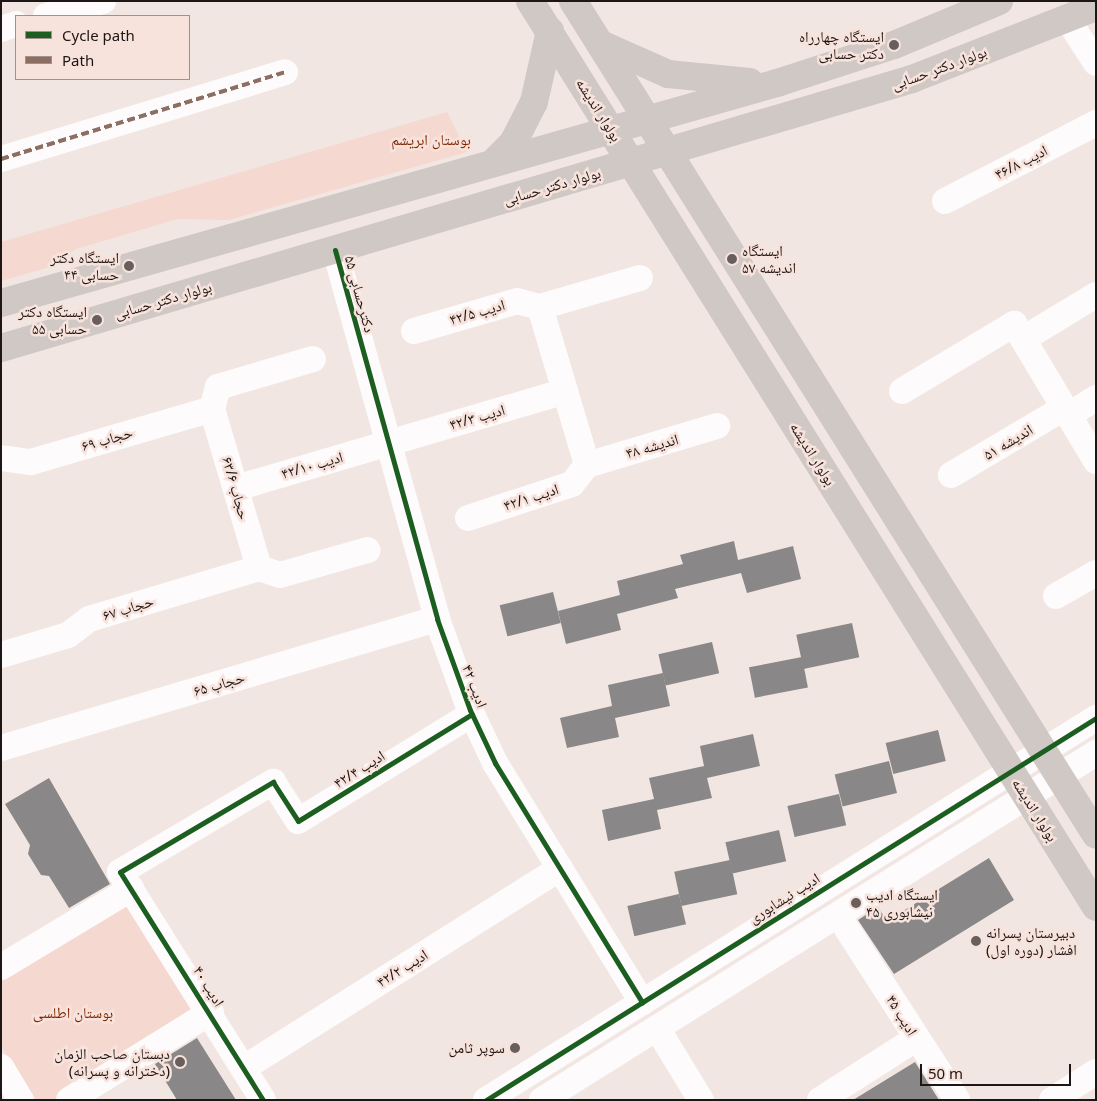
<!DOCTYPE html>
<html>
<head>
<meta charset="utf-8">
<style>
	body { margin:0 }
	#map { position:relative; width:1097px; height:1101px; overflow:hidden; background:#f2e6e2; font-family:"Noto Sans","Noto Naskh Arabic",sans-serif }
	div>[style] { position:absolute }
	.green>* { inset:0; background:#f5d9d0 }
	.building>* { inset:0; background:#898787; transform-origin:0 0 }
	.minor>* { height:26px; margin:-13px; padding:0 13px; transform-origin:13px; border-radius:13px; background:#fdfbfb }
	.major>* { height:28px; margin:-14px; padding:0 14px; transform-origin:14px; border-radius:14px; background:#d0c8c5 }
	.quiet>* { height:4px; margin-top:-2px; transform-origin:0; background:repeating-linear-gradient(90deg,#8d6e63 0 8px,transparent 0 12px) }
	.cycleway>* { height:5px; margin:-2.5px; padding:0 2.5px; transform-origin:2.5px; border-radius:2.5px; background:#1b5e20 }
	.dots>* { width:14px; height:14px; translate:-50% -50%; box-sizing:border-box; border:2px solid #f8e3dc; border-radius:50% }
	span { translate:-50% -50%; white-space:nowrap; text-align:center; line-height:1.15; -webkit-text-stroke:5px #f8e3dc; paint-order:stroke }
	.poi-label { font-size:15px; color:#1d1614 }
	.right { translate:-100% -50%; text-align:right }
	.left { translate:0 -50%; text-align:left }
	.street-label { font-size:15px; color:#1d1614 }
	.park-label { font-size:15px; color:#802700 }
	.frame { position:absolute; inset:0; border:2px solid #1d1614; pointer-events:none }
	.legend { position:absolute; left:15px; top:15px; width:175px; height:65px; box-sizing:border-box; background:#f8e3dc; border:1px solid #a0918c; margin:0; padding:6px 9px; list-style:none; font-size:15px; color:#1d1614 }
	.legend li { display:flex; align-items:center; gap:10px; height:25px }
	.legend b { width:25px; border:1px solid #a0918c }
	.scale { position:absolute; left:920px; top:1064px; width:151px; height:22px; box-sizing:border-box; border:2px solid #1d1614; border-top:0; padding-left:6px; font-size:15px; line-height:18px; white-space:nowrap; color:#1d1614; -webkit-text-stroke:4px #f8e3dc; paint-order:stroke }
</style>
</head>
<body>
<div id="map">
	<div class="green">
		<i style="clip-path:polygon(447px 112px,467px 152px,229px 220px,178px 219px,76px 249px,50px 267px,1px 281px,1px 242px)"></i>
		<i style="clip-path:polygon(130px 903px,199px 1012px,55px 1100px,34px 1100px,1px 1046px,1px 981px)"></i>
	</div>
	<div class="building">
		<i style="clip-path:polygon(734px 541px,738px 560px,793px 546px,801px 579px,747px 593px,741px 573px,675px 589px,678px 598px,617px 614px,621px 630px,566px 644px,558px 611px,620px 595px,617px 581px,683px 564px,680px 555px)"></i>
		<i style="left:553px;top:592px;width:32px;height:55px;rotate:76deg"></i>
		<i style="left:852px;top:623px;width:35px;height:57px;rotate:78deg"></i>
		<i style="left:712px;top:642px;width:32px;height:55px;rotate:77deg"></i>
		<i style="left:802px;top:657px;width:31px;height:54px;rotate:79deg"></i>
		<i style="clip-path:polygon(663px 673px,670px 706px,615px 718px,619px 737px,567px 748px,560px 718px,612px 706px,608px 685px)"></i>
		<i style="left:938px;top:730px;width:32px;height:54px;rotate:76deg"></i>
		<i style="clip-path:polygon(753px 734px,760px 766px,707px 778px,712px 798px,657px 810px,661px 829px,608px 841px,602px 810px,654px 799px,649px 778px,704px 766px,705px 771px,700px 746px)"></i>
		<i style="left:889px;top:761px;width:33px;height:56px;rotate:76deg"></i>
		<i style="clip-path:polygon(49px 778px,110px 884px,69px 908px,49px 876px,41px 875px,28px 854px,30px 845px,5px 804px)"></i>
		<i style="left:839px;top:794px;width:32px;height:53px;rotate:77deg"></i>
		<i style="left:779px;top:830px;width:32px;height:55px;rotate:77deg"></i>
		<i style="clip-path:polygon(989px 858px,1014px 900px,894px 974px,858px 920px,878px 907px,887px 921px)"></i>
		<i style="left:730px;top:860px;width:35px;height:57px;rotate:78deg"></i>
		<i style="left:679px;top:894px;width:31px;height:53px;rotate:77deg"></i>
		<i style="clip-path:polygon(197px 1038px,236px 1100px,177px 1100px,155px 1064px)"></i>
		<i style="clip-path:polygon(915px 1062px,939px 1100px,853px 1100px)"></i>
	</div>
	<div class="minor">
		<i style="left:46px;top:16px;width:59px;rotate:-14.7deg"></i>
		<i style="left:1068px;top:20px;width:51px;rotate:56.9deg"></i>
		<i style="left:1px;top:29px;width:16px;rotate:-18deg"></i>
		<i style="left:1px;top:159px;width:297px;rotate:-17deg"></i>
		<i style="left:945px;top:201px;width:170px;rotate:-27.3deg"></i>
		<i style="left:335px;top:250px;width:383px;rotate:74.5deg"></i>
		<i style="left:437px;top:619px;width:97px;rotate:70.1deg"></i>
		<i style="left:470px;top:710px;width:59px;rotate:64.7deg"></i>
		<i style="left:495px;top:763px;width:281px;rotate:58.4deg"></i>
		<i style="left:540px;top:307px;width:165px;rotate:73.4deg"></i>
		<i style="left:540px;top:307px;width:104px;rotate:-16.2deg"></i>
		<i style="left:414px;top:331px;width:107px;rotate:-16.2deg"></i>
		<i style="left:517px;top:301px;width:24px;rotate:15deg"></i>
		<i style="left:1023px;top:339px;width:85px;rotate:-31.1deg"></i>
		<i style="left:902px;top:391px;width:131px;rotate:-30.9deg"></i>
		<i style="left:1014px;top:324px;width:160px;rotate:59.1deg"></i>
		<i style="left:212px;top:409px;width:166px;rotate:73.5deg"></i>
		<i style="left:212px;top:409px;width:23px;rotate:-75deg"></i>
		<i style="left:218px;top:387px;width:99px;rotate:-16.4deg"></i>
		<i style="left:1069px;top:415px;width:32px;rotate:-32deg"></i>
		<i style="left:1px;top:458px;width:30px;rotate:8deg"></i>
		<i style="left:31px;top:462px;width:189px;rotate:-16.3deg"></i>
		<i style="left:587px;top:465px;width:136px;rotate:-16.7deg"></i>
		<i style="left:951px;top:475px;width:131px;rotate:-30.7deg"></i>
		<i style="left:236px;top:488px;width:343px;rotate:-16.4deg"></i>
		<i style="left:468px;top:518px;width:109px;rotate:-18.1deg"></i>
		<i style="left:572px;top:484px;width:24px;rotate:-52deg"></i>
		<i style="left:259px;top:568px;width:22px;rotate:18deg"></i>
		<i style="left:280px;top:575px;width:91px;rotate:-15.9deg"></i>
		<i style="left:1056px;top:596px;width:46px;rotate:-29.9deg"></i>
		<i style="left:1px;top:655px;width:70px;rotate:-16.6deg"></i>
		<i style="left:68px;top:635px;width:26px;rotate:-37deg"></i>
		<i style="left:89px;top:619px;width:177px;rotate:-16.7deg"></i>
		<i style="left:1px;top:748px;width:455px;rotate:-16.5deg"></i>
		<i style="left:847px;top:929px;width:203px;rotate:57.2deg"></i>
		<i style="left:1px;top:967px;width:152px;rotate:-31deg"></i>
		<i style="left:657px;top:1028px;width:84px;rotate:58.6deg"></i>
		<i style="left:1px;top:1067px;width:39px;rotate:59deg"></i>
		<i style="left:244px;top:1068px;width:374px;rotate:-32.3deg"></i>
		<i style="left:69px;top:1100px;width:167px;rotate:-31.8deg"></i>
		<i style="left:263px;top:1100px;width:269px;rotate:-122.1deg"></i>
		<i style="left:120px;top:872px;width:178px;rotate:-30.5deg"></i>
		<i style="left:273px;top:782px;width:46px;rotate:57.3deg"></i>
		<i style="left:298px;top:821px;width:204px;rotate:-31.6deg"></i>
		<i style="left:486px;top:1100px;width:720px;rotate:-32.06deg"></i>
		<i style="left:542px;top:1100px;width:654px;rotate:-32.06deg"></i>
		<i style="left:820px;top:1100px;width:115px;rotate:-32.6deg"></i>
		<i style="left:1052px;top:1100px;width:52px;rotate:-32.5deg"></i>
	</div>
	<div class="major">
		<i style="left:530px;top:1px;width:1068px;rotate:58.01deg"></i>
		<i style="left:573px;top:1px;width:984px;rotate:57.91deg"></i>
		<i style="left:603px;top:45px;width:71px;rotate:24deg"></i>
		<i style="left:668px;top:74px;width:82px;rotate:5.6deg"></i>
		<i style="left:493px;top:163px;width:28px;rotate:-45deg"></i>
		<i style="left:513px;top:143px;width:46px;rotate:-62.9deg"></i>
		<i style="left:534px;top:102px;width:73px;rotate:-77.3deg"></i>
		<i style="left:1px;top:303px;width:807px;rotate:-15.83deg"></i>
		<i style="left:777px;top:83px;width:123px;rotate:-18deg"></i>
		<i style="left:894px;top:45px;width:114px;rotate:-22.7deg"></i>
		<i style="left:1px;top:348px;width:950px;rotate:-16.45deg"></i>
		<i style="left:912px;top:79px;width:198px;rotate:-21.4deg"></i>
	</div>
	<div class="quiet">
		<i style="left:1px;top:159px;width:297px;rotate:-17deg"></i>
	</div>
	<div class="cycleway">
		<i style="left:335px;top:250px;width:383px;rotate:74.5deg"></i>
		<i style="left:437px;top:619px;width:97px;rotate:70.1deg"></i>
		<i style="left:470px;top:710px;width:59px;rotate:64.7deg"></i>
		<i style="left:495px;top:763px;width:281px;rotate:58.4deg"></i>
		<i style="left:263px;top:1100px;width:269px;rotate:-122.1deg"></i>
		<i style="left:120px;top:872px;width:178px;rotate:-30.5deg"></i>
		<i style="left:273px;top:782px;width:46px;rotate:57.3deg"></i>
		<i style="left:298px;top:821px;width:204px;rotate:-31.6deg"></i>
		<i style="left:486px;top:1100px;width:720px;rotate:-32.06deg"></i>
	</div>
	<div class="dots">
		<i style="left:894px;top:45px;background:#685f5c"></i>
		<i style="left:732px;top:259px;background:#685f5c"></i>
		<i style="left:129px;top:266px;background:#685f5c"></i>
		<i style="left:97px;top:320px;background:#685f5c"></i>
		<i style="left:856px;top:903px;background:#685f5c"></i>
		<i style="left:976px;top:941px;background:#685f5c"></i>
		<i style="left:515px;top:1048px;background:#685f5c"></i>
		<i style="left:180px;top:1062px;background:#685f5c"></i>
	</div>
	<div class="poi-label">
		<span class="right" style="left:884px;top:45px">ایستگاه چهارراه<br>دکتر حسابی</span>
		<span class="left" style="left:742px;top:259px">ایستگاه<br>اندیشه ۵۷</span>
		<span class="right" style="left:119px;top:266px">ایستگاه دکتر<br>حسابی ۴۴</span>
		<span class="right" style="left:87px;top:320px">ایستگاه دکتر<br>حسابی ۵۵</span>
		<span class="left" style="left:866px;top:903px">ایستگاه ادیب<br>نیشابوری ۴۵</span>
		<span class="left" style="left:986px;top:941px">دبیرستان پسرانه<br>افشار (دوره اول)</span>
		<span class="right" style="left:505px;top:1048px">سوپر ثامن</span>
		<span class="right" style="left:170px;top:1062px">دبستان صاحب الزمان<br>(دخترانه و پسرانه)</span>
	</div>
	<div class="street-label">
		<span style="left:939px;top:68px;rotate:-20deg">بولوار دکتر حسابی</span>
		<span style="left:599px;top:110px;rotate:58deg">بولوار اندیشه</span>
		<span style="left:1021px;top:162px;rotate:-27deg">ادیب ۴۶/۸</span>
		<span style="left:552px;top:186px;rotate:-16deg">بولوار دکتر حسابی</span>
		<span style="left:360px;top:294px;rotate:75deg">دکترحسابی ۵۵</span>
		<span style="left:163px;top:300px;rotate:-16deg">بولوار دکتر حسابی</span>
		<span style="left:477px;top:312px;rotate:-16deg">ادیب ۴۲/۵</span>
		<span style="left:477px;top:417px;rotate:-16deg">ادیب ۴۲/۳</span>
		<span style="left:107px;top:439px;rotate:-16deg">حجاب ۶۹</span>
		<span style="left:1008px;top:442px;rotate:-31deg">اندیشه ۵۱</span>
		<span style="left:652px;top:446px;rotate:-16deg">اندیشه ۴۸</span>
		<span style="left:813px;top:454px;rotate:58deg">بولوار اندیشه</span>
		<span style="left:312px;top:465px;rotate:-16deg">ادیب ۴۲/۱۰</span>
		<span style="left:236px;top:488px;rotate:74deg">حجاب ۶۳/۶</span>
		<span style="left:531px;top:497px;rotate:-18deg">ادیب ۴۲/۱</span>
		<span style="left:128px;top:608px;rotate:-17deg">حجاب ۶۷</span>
		<span style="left:219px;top:684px;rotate:-16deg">حجاب ۶۵</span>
		<span style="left:475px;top:686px;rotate:69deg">ادیب ۴۲</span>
		<span style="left:359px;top:769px;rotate:-32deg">ادیب ۴۲/۴</span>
		<span style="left:1035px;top:810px;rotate:58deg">بولوار اندیشه</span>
		<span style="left:784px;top:898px;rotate:-32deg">ادیب نیشابوری</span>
		<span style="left:402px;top:968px;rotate:-32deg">ادیب ۴۲/۲</span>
		<span style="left:209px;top:986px;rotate:58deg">ادیب ۴۰</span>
		<span style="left:902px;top:1015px;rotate:58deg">ادیب ۴۵</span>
	</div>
	<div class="park-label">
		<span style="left:431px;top:140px">بوستان ابریشم</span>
		<span style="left:73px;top:1013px">بوستان اطلسی</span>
	</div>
	<div class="frame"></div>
	<ul class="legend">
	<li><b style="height:6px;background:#1b5e20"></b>Cycle path</li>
	<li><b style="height:6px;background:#8d6e63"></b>Path</li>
	</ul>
	<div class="scale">50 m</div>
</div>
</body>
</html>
